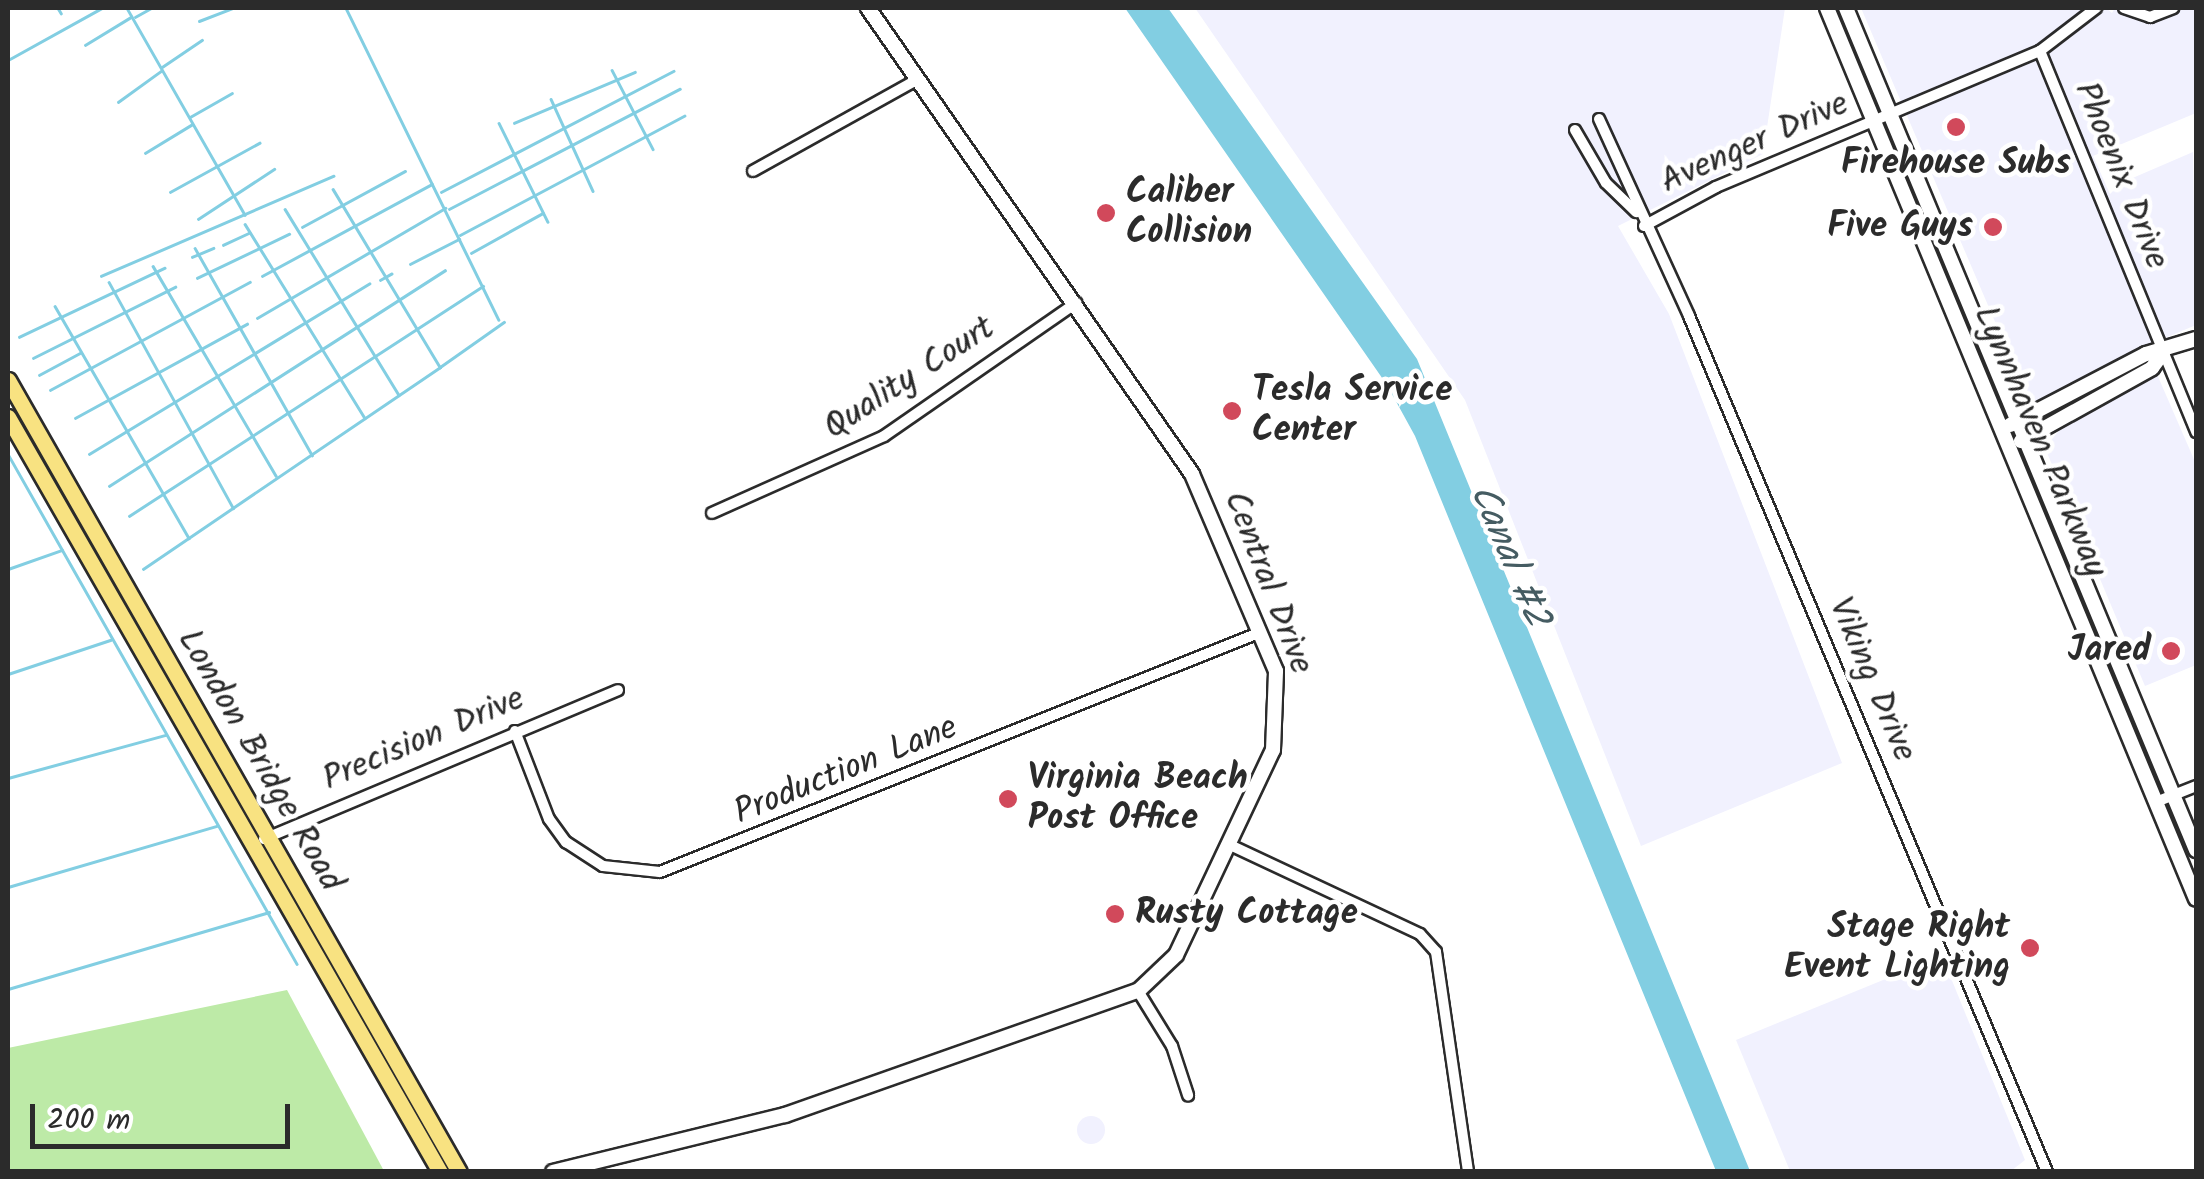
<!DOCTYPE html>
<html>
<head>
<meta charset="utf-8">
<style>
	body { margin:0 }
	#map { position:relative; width:2204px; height:1179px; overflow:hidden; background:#fff; font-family:Kalam,sans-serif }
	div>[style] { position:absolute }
	.built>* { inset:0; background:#f1f1fe }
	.round { border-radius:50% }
	.green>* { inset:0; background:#bdeaa7 }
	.water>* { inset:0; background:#82cee2 }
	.stream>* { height:2.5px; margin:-1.25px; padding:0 1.25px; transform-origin:1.25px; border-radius:1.25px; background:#82cee2 }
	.roads { filter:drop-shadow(2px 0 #2b2b2b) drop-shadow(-2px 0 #2b2b2b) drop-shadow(0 2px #2b2b2b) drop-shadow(0 -2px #2b2b2b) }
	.street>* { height:10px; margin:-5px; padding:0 5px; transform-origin:5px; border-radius:5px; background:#fff }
	.secondary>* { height:14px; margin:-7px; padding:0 7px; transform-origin:7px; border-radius:7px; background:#fff }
	.primary>* { height:15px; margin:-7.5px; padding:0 7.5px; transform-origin:7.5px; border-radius:7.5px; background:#f8e281 }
	.dots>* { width:28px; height:28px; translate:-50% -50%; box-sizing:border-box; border:5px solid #fff; border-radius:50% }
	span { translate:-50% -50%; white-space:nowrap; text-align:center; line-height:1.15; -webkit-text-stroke:9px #fff; paint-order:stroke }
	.street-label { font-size:35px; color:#2b2b2b }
	.poi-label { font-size:35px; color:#2b2b2b; font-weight:700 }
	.left { translate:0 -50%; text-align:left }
	.right { translate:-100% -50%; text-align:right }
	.water-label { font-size:38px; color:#455c62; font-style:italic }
	.frame { position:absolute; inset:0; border:10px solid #2b2b2b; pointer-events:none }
	.scale { position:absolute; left:30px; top:1104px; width:260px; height:45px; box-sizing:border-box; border:5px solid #2b2b2b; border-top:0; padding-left:12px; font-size:30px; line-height:35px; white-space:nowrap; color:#2b2b2b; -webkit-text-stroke:8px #fff; paint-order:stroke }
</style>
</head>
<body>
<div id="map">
	<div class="built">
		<i style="clip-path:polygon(1195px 8px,1785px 8px,1763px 154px,1618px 226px,1669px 314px,1842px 763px,1641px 846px,1465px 400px)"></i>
		<i style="clip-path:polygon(1861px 8px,2106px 8px,2112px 13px,2115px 8px,2196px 8px,2196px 113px,2093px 156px,2110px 194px,2121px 183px,2193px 152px,2196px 325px,2122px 356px,2031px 406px)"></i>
		<i style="clip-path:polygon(2156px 372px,2196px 464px,2196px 665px,2145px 686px,2045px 448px,2061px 428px)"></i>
		<i style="clip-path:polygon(1942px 956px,2025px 1160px,2011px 1171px,1790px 1171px,1736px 1040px)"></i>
		<i class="round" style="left:1077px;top:1116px;width:28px;height:28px"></i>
	</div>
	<div class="green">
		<i style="clip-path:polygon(287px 990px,384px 1171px,8px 1171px,8px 1048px)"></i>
	</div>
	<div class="water">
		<i style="clip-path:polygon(1125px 8px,1168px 8px,1417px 359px,1750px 1171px,1716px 1171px,1415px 436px,1387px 385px)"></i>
	</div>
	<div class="stream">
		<i style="left:58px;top:8px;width:6px;rotate:59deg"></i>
		<i style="left:127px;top:8px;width:238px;rotate:60.3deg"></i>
		<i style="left:346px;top:8px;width:347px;rotate:63.9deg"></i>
		<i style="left:135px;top:17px;width:18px;rotate:-29deg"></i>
		<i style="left:199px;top:21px;width:36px;rotate:-21deg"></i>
		<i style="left:85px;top:45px;width:54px;rotate:-31.3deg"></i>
		<i style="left:8px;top:60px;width:107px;rotate:-29deg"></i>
		<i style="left:162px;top:67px;width:48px;rotate:-34deg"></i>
		<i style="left:612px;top:70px;width:89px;rotate:62.6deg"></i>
		<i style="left:551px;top:99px;width:101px;rotate:65.5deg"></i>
		<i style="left:118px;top:102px;width:53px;rotate:-35.8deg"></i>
		<i style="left:190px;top:117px;width:48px;rotate:-29.7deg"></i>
		<i style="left:499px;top:123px;width:110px;rotate:63.7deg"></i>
		<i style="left:514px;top:123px;width:131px;rotate:-22.9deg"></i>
		<i style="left:145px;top:153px;width:54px;rotate:-31.3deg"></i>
		<i style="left:333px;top:189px;width:208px;rotate:59deg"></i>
		<i style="left:440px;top:367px;width:78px;rotate:-35.1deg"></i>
		<i style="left:170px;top:192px;width:102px;rotate:-28.8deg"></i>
		<i style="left:441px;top:192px;width:262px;rotate:-27.5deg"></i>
		<i style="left:285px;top:209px;width:218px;rotate:58.5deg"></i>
		<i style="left:449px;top:209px;width:260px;rotate:-27.5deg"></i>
		<i style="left:198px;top:219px;width:91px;rotate:-33.3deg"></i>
		<i style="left:245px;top:224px;width:228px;rotate:58.3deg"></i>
		<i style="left:302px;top:227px;width:117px;rotate:-28.5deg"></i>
		<i style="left:460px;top:235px;width:254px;rotate:-28deg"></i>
		<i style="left:223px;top:245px;width:29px;rotate:-25deg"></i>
		<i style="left:195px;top:248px;width:238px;rotate:60.5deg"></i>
		<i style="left:471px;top:253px;width:82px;rotate:-29.1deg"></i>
		<i style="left:192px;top:257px;width:23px;rotate:-23deg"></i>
		<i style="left:410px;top:264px;width:55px;rotate:-27deg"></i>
		<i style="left:153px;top:266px;width:243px;rotate:59.6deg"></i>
		<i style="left:101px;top:276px;width:253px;rotate:-23.3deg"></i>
		<i style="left:262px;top:276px;width:193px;rotate:-28.4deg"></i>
		<i style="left:197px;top:278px;width:102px;rotate:-25.6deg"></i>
		<i style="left:380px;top:280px;width:13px;rotate:-29deg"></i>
		<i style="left:109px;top:282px;width:258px;rotate:61.2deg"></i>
		<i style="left:55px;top:306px;width:268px;rotate:60deg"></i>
		<i style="left:257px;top:318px;width:218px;rotate:-30.3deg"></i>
		<i style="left:19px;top:337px;width:161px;rotate:-25.4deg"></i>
		<i style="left:33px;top:358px;width:159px;rotate:-26.6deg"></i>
		<i style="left:39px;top:375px;width:47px;rotate:-28.2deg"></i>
		<i style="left:50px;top:390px;width:227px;rotate:-28.4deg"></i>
		<i style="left:75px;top:418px;width:196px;rotate:-28.7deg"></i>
		<i style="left:8px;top:454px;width:586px;rotate:60.46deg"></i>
		<i style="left:89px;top:454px;width:328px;rotate:-31.3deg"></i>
		<i style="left:109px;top:486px;width:399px;rotate:-32.7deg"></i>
		<i style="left:129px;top:516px;width:422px;rotate:-33deg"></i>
		<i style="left:8px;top:569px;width:57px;rotate:-19.4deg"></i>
		<i style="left:143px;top:569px;width:359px;rotate:-34.2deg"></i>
		<i style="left:8px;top:674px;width:108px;rotate:-18.4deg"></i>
		<i style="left:8px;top:778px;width:163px;rotate:-15.3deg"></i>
		<i style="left:8px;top:887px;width:218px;rotate:-16.3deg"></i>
		<i style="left:8px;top:989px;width:272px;rotate:-16.4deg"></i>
	</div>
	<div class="roads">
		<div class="street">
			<i style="left:2124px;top:8px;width:28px;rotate:19deg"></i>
			<i style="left:2150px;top:17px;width:25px;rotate:-21deg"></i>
			<i style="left:2040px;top:51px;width:412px;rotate:67.7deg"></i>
			<i style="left:1599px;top:119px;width:217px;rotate:65.4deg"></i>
			<i style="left:1689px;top:316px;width:928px;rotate:67.3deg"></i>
			<i style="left:1575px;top:130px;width:61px;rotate:59.7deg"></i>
			<i style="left:1606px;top:183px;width:42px;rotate:44deg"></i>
			<i style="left:753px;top:171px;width:189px;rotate:-29.1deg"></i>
			<i style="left:1644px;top:226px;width:82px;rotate:-28.4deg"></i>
			<i style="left:1716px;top:187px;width:351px;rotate:-22.8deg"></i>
			<i style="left:2040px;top:51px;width:71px;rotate:-37.5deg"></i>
			<i style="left:712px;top:513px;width:188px;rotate:-24.1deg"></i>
			<i style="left:884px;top:436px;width:234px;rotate:-34.7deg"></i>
			<i style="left:515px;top:731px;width:94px;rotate:68.9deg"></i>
			<i style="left:549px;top:819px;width:29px;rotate:54deg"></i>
			<i style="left:566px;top:842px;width:44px;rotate:33deg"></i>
			<i style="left:603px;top:866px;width:57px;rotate:6deg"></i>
			<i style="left:660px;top:872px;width:647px;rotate:-21.77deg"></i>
			<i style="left:2156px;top:802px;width:43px;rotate:-21.8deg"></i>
			<i style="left:264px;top:839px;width:384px;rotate:-22.8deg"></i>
			<i style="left:1228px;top:844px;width:212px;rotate:25.1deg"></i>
			<i style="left:1420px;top:934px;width:24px;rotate:48deg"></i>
			<i style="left:1436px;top:952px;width:222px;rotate:81.7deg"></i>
			<i style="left:1138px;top:991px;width:65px;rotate:58.3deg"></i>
			<i style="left:1172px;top:1046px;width:52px;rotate:71.9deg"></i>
		</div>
		<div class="secondary">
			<i style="left:1827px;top:8px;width:964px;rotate:67.5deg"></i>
			<i style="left:1846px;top:8px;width:912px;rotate:67.43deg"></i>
			<i style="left:2010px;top:425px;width:153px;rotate:-27.6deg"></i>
			<i style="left:2146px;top:354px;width:52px;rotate:-16.7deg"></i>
			<i style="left:2021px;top:441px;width:150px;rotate:-29.1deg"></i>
			<i style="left:2152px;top:368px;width:19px;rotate:-54deg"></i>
			<i style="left:553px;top:1172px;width:239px;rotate:-13.8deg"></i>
			<i style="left:785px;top:1115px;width:374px;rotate:-19.4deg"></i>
			<i style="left:1138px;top:991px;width:52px;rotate:-43.5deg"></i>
			<i style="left:1176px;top:955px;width:227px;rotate:-64.7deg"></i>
			<i style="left:1273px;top:750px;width:79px;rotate:-87.8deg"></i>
			<i style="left:1276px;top:671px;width:214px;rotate:-113.1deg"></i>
			<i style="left:1192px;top:474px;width:568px;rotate:-124.81deg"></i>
		</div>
		<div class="primary">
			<i style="left:8px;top:380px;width:911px;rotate:60.34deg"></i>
			<i style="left:8px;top:417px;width:870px;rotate:60.22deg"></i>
		</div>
	</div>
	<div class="dots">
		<i style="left:1956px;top:127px;background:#d1495b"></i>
		<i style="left:1106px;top:213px;background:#d1495b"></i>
		<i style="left:1993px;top:227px;background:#d1495b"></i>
		<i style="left:1232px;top:411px;background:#d1495b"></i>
		<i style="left:2171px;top:651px;background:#d1495b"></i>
		<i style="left:1008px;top:799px;background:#d1495b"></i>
		<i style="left:1115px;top:914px;background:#d1495b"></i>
		<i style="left:2030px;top:948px;background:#d1495b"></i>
	</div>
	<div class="street-label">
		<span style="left:1755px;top:144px;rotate:-24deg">Avenger Drive</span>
		<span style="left:2120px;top:176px;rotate:68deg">Phoenix Drive</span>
		<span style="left:910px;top:379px;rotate:-33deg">Quality Court</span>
		<span style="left:2039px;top:442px;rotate:67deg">Lynnhaven Parkway</span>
		<span style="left:1267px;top:583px;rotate:69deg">Central Drive</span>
		<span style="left:1871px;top:680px;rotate:67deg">Viking Drive</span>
		<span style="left:424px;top:740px;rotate:-23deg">Precision Drive</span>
		<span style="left:259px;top:761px;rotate:60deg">London Bridge Road</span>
		<span style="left:846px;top:771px;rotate:-22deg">Production Lane</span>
	</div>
	<div class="poi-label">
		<span style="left:1956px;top:164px">Firehouse Subs</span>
		<span class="left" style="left:1126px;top:213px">Caliber<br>Collision</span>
		<span class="right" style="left:1973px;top:227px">Five Guys</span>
		<span class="left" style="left:1252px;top:411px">Tesla Service<br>Center</span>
		<span class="right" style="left:2151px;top:651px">Jared</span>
		<span class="left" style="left:1028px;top:799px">Virginia Beach<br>Post Office</span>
		<span class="left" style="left:1135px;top:914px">Rusty Cottage</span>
		<span class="right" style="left:2010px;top:948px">Stage Right<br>Event Lighting</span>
	</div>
	<div class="water-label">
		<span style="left:1508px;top:556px;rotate:67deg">Canal #2</span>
	</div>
	<div class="frame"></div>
	<div class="scale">200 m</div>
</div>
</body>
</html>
